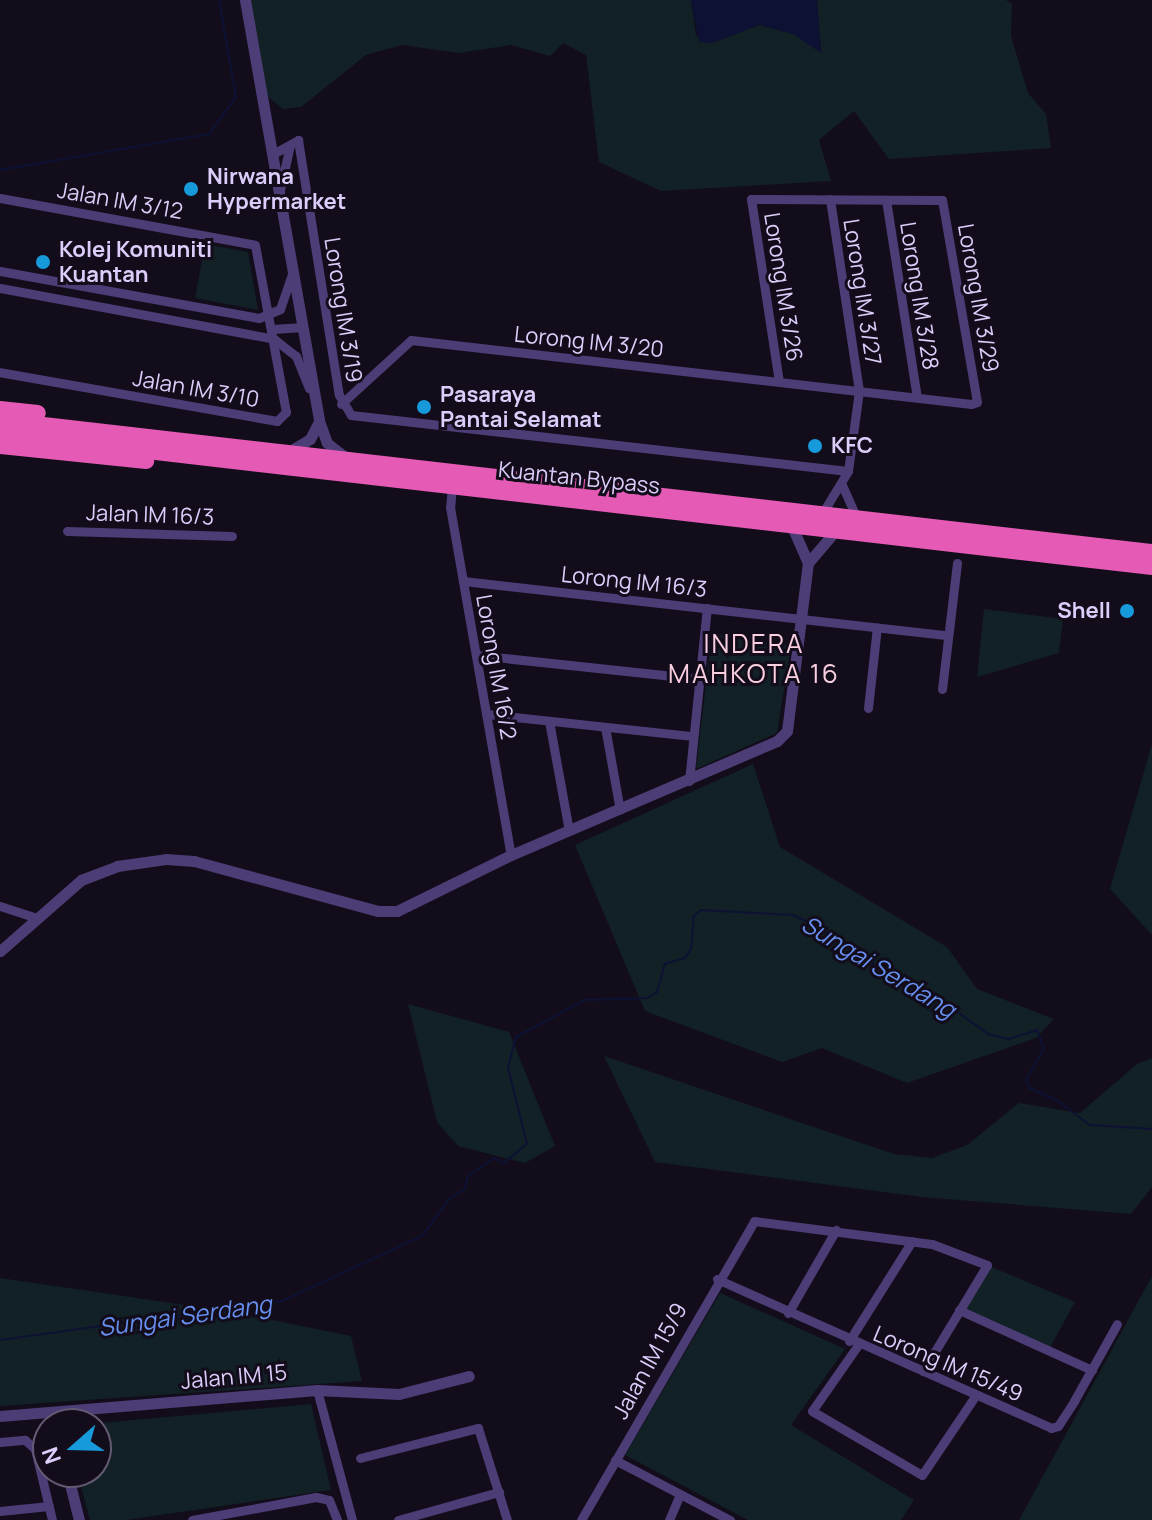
<!DOCTYPE html>
<html>
<head>
<meta charset="utf-8">
<style>
	body { margin:0 }
	#map { position:relative; width:1152px; height:1520px; overflow:hidden; background:#130d1b; font-family:Manrope,sans-serif }
	div>[style] { position:absolute }
	.green>* { inset:0; background:#112125 }
	.water>* { inset:0; background:#0d1235 }
	.stream>* { height:2px; margin:-1px; padding:0 1px; transform-origin:1px; border-radius:1px; background:#0d1235 }
	.minor>* { height:9px; margin:-4.5px; padding:0 4.5px; transform-origin:4.5px; border-radius:4.5px; background:#4c3d76 }
	.tertiary>* { height:11px; margin:-5.5px; padding:0 5.5px; transform-origin:5.5px; border-radius:5.5px; background:#4c3d76 }
	.trunk>* { height:16px; margin:-8px; padding:0 8px; transform-origin:8px; border-radius:8px; background:#e45ab4 }
	.dots>* { width:22px; height:22px; translate:-50% -50%; box-sizing:border-box; border:4px solid #130d1b; border-radius:50% }
	span { translate:-50% -50%; white-space:nowrap; text-align:center; line-height:1.15; -webkit-text-stroke:6px #130d1b; paint-order:stroke }
	.poi-label { font-size:22px; color:#ddcdfa; font-weight:700 }
	.left { translate:0 -50%; text-align:left }
	.right { translate:-100% -50%; text-align:right }
	.street-label { font-size:22px; color:#ddcdfa }
	.water-label { font-size:24px; color:#668fef; font-style:italic }
	.quarter-label { font-size:26px; color:#facfe0; letter-spacing:2px }
	.north { position:absolute; left:32px; top:1408px; width:80px; height:80px; box-sizing:border-box; background:#130d1b; border:2px solid #645a74; border-radius:50%; rotate:250deg; font-size:22px; font-weight:700; line-height:32px; text-align:center; color:#ddcdfa }
	.north::after { content:''; display:block; margin:auto; width:28px; height:36px; background:#179adb; clip-path:polygon(50% 0,100% 100%,50% 72%,0 100%) }
</style>
</head>
<body>
<div id="map">
	<div class="green">
		<i style="clip-path:polygon(245px 0,691px 0,696px 36px,712px 43px,759px 25px,793px 34px,821px 51px,817px 0,1006px 0,1012px 4px,1011px 36px,1028px 93px,1046px 114px,1051px 148px,889px 159px,854px 111px,819px 140px,831px 181px,661px 191px,599px 162px,586px 55px,563px 43px,550px 56px,511px 45px,459px 53px,402px 45px,366px 55px,301px 107px,283px 109px,261px 91px)"></i>
		<i style="clip-path:polygon(205px 244px,248px 252px,258px 310px,195px 298px)"></i>
		<i style="clip-path:polygon(984px 609px,1063px 619px,1059px 653px,977px 677px)"></i>
		<i style="clip-path:polygon(712px 633px,791px 646px,777px 733px,696px 769px)"></i>
		<i style="clip-path:polygon(1152px 744px,1152px 935px,1110px 889px)"></i>
		<i style="clip-path:polygon(753px 764px,780px 847px,947px 947px,977px 989px,1054px 1019px,1036px 1038px,907px 1083px,822px 1048px,782px 1062px,645px 1011px,575px 845px)"></i>
		<i style="clip-path:polygon(408px 1004px,509px 1032px,555px 1146px,525px 1163px,458px 1146px,437px 1122px)"></i>
		<i style="clip-path:polygon(604px 1056px,894px 1154px,932px 1158px,967px 1145px,1019px 1103px,1080px 1113px,1137px 1064px,1152px 1058px,1152px 1187px,1131px 1214px,922px 1197px,655px 1162px)"></i>
		<i style="clip-path:polygon(987px 1265px,1075px 1302px,1048px 1351px,959px 1310px)"></i>
		<i style="clip-path:polygon(1152px 1276px,1152px 1520px,1019px 1520px)"></i>
		<i style="clip-path:polygon(0 1278px,233px 1312px,351px 1336px,362px 1381px,0 1406px)"></i>
		<i style="clip-path:polygon(720px 1293px,845px 1349px,791px 1425px,914px 1500px,901px 1520px,748px 1520px,625px 1455px)"></i>
		<i style="clip-path:polygon(311px 1404px,331px 1490px,126px 1520px,90px 1520px,77px 1472px,96px 1472px,96px 1424px,89px 1424px)"></i>
	</div>
	<div class="water">
		<i style="clip-path:polygon(691px 0,817px 0,821px 53px,793px 34px,759px 25px,712px 43px,699px 42px)"></i>
	</div>
	<div class="stream">
		<i style="left:0;top:170px;width:212px;rotate:-9.8deg"></i>
		<i style="left:209px;top:134px;width:46px;rotate:-53.9deg"></i>
		<i style="left:236px;top:97px;width:98px;rotate:-99.9deg"></i>
		<i style="left:0;top:1340px;width:285px;rotate:-7.9deg"></i>
		<i style="left:282px;top:1301px;width:154px;rotate:-24.9deg"></i>
		<i style="left:422px;top:1236px;width:47px;rotate:-53.6deg"></i>
		<i style="left:450px;top:1198px;width:17px;rotate:-31deg"></i>
		<i style="left:465px;top:1189px;width:13px;rotate:-77deg"></i>
		<i style="left:468px;top:1176px;width:32px;rotate:-35deg"></i>
		<i style="left:494px;top:1158px;width:11px;rotate:27deg"></i>
		<i style="left:504px;top:1163px;width:30px;rotate:-40deg"></i>
		<i style="left:527px;top:1144px;width:79px;rotate:-103.9deg"></i>
		<i style="left:508px;top:1067px;width:31px;rotate:-75deg"></i>
		<i style="left:516px;top:1037px;width:78px;rotate:-28.2deg"></i>
		<i style="left:585px;top:1000px;width:62px;rotate:-1.8deg"></i>
		<i style="left:647px;top:998px;width:12px;rotate:-31deg"></i>
		<i style="left:657px;top:992px;width:29px;rotate:-74deg"></i>
		<i style="left:665px;top:964px;width:21px;rotate:-17deg"></i>
		<i style="left:685px;top:958px;width:11px;rotate:-56deg"></i>
		<i style="left:691px;top:949px;width:33px;rotate:-85deg"></i>
		<i style="left:694px;top:916px;width:9px;rotate:-41deg"></i>
		<i style="left:701px;top:910px;width:92px;rotate:3.1deg"></i>
		<i style="left:793px;top:915px;width:26px;rotate:25deg"></i>
		<i style="left:817px;top:926px;width:110px;rotate:33.5deg"></i>
		<i style="left:909px;top:987px;width:38px;rotate:23deg"></i>
		<i style="left:944px;top:1002px;width:54px;rotate:36deg"></i>
		<i style="left:988px;top:1034px;width:21px;rotate:14deg"></i>
		<i style="left:1008px;top:1039px;width:30px;rotate:-17deg"></i>
		<i style="left:1037px;top:1030px;width:19px;rotate:69deg"></i>
		<i style="left:1044px;top:1048px;width:37px;rotate:119deg"></i>
		<i style="left:1026px;top:1080px;width:9px;rotate:69deg"></i>
		<i style="left:1029px;top:1088px;width:32px;rotate:24deg"></i>
		<i style="left:1058px;top:1101px;width:40px;rotate:37deg"></i>
		<i style="left:1090px;top:1125px;width:62px;rotate:3.7deg"></i>
	</div>
	<div class="minor">
		<i style="left:273px;top:154px;width:29px;rotate:-29deg"></i>
		<i style="left:298px;top:140px;width:258px;rotate:80.9deg"></i>
		<i style="left:339px;top:395px;width:23px;rotate:59deg"></i>
		<i style="left:351px;top:415px;width:500px;rotate:6.43deg"></i>
		<i style="left:280px;top:190px;width:46px;rotate:-77.5deg"></i>
		<i style="left:0;top:198px;width:259px;rotate:10.4deg"></i>
		<i style="left:255px;top:245px;width:170px;rotate:79.5deg"></i>
		<i style="left:286px;top:412px;width:13px;rotate:135deg"></i>
		<i style="left:277px;top:421px;width:281px;rotate:-170deg"></i>
		<i style="left:886px;top:200px;width:199px;rotate:81.1deg"></i>
		<i style="left:0;top:271px;width:263px;rotate:10.3deg"></i>
		<i style="left:259px;top:318px;width:23px;rotate:-23deg"></i>
		<i style="left:280px;top:309px;width:37px;rotate:-71deg"></i>
		<i style="left:0;top:288px;width:279px;rotate:10.5deg"></i>
		<i style="left:274px;top:339px;width:28px;rotate:38deg"></i>
		<i style="left:296px;top:356px;width:35px;rotate:68deg"></i>
		<i style="left:273px;top:329px;width:30px;rotate:-4deg"></i>
		<i style="left:341px;top:404px;width:95px;rotate:-42.4deg"></i>
		<i style="left:411px;top:340px;width:564px;rotate:6.52deg"></i>
		<i style="left:971px;top:404px;width:6px;rotate:-18deg"></i>
		<i style="left:977px;top:402px;width:205px;rotate:-99.8deg"></i>
		<i style="left:942px;top:200px;width:191px;rotate:-179.7deg"></i>
		<i style="left:751px;top:199px;width:184px;rotate:81.3deg"></i>
		<i style="left:842px;top:485px;width:34px;rotate:66deg"></i>
		<i style="left:452px;top:486px;width:21px;rotate:95deg"></i>
		<i style="left:450px;top:507px;width:353px;rotate:80.1deg"></i>
		<i style="left:823px;top:512px;width:48px;rotate:-58.6deg"></i>
		<i style="left:848px;top:471px;width:81px;rotate:-82.2deg"></i>
		<i style="left:859px;top:391px;width:194px;rotate:-98.6deg"></i>
		<i style="left:67px;top:531px;width:165px;rotate:1.7deg"></i>
		<i style="left:463px;top:581px;width:488px;rotate:6.4deg"></i>
		<i style="left:476px;top:655px;width:224px;rotate:6.1deg"></i>
		<i style="left:942px;top:689px;width:127px;rotate:-83.2deg"></i>
		<i style="left:868px;top:708px;width:81px;rotate:-83.7deg"></i>
		<i style="left:486px;top:714px;width:208px;rotate:6.1deg"></i>
		<i style="left:549px;top:721px;width:112px;rotate:79.7deg"></i>
		<i style="left:605px;top:727px;width:84px;rotate:79.8deg"></i>
		<i style="left:689px;top:781px;width:174px;rotate:-84.1deg"></i>
		<i style="left:0;top:906px;width:38px;rotate:18deg"></i>
		<i style="left:717px;top:1279px;width:366px;rotate:24deg"></i>
		<i style="left:1051px;top:1428px;width:7px;rotate:-16deg"></i>
		<i style="left:1058px;top:1426px;width:30px;rotate:-57deg"></i>
		<i style="left:1074px;top:1401px;width:88px;rotate:-60.8deg"></i>
		<i style="left:959px;top:1310px;width:146px;rotate:24.3deg"></i>
		<i style="left:788px;top:1313px;width:96px;rotate:-60deg"></i>
		<i style="left:849px;top:1341px;width:118px;rotate:-57.8deg"></i>
		<i style="left:858px;top:1345px;width:80px;rotate:124.9deg"></i>
		<i style="left:812px;top:1411px;width:127px;rotate:30.2deg"></i>
		<i style="left:922px;top:1475px;width:97px;rotate:-56deg"></i>
		<i style="left:317px;top:1390px;width:135px;rotate:74.9deg"></i>
		<i style="left:0;top:1442px;width:25px;rotate:-5deg"></i>
		<i style="left:25px;top:1440px;width:13px;rotate:42deg"></i>
		<i style="left:35px;top:1449px;width:73px;rotate:76.5deg"></i>
		<i style="left:360px;top:1458px;width:122px;rotate:-14.3deg"></i>
		<i style="left:478px;top:1428px;width:96px;rotate:72.5deg"></i>
		<i style="left:615px;top:1460px;width:130px;rotate:27.6deg"></i>
		<i style="left:0;top:1511px;width:49px;rotate:-5.8deg"></i>
		<i style="left:192px;top:1520px;width:126px;rotate:-10.5deg"></i>
		<i style="left:316px;top:1497px;width:13px;rotate:13deg"></i>
		<i style="left:329px;top:1500px;width:22px;rotate:68deg"></i>
		<i style="left:398px;top:1520px;width:105px;rotate:-15.5deg"></i>
		<i style="left:581px;top:1520px;width:345px;rotate:-59.9deg"></i>
		<i style="left:754px;top:1221px;width:179px;rotate:7.4deg"></i>
		<i style="left:932px;top:1244px;width:59px;rotate:20.9deg"></i>
		<i style="left:987px;top:1265px;width:124px;rotate:121.1deg"></i>
		<i style="left:669px;top:1520px;width:28px;rotate:-67deg"></i>
	</div>
	<div class="tertiary">
		<i style="left:245px;top:0;width:427px;rotate:80deg"></i>
		<i style="left:319px;top:421px;width:23px;rotate:70deg"></i>
		<i style="left:327px;top:443px;width:24px;rotate:38deg"></i>
		<i style="left:290px;top:451px;width:23px;rotate:-31deg"></i>
		<i style="left:310px;top:439px;width:20px;rotate:-63deg"></i>
		<i style="left:808px;top:563px;width:43px;rotate:-49.7deg"></i>
		<i style="left:0;top:951px;width:108px;rotate:-41.2deg"></i>
		<i style="left:81px;top:880px;width:39px;rotate:-21deg"></i>
		<i style="left:117px;top:866px;width:49px;rotate:-8.1deg"></i>
		<i style="left:166px;top:859px;width:28px;rotate:4deg"></i>
		<i style="left:194px;top:861px;width:191px;rotate:15.2deg"></i>
		<i style="left:378px;top:911px;width:19px"></i>
		<i style="left:397px;top:911px;width:127px;rotate:-26.2deg"></i>
		<i style="left:511px;top:855px;width:289px;rotate:-23.2deg"></i>
		<i style="left:777px;top:741px;width:14px;rotate:-45deg"></i>
		<i style="left:787px;top:731px;width:169px;rotate:-82.9deg"></i>
		<i style="left:808px;top:563px;width:43px;rotate:-113.6deg"></i>
		<i style="left:0;top:1416px;width:318px;rotate:-4.7deg"></i>
		<i style="left:317px;top:1390px;width:82px;rotate:2.8deg"></i>
		<i style="left:399px;top:1394px;width:72px;rotate:-14.4deg"></i>
		<i style="left:67px;top:1472px;width:49px;rotate:76deg"></i>
	</div>
	<div class="trunk">
		<i style="left:0;top:409px;width:38px;rotate:6deg"></i>
		<i style="left:0;top:420px;width:1160px;rotate:6.54deg"></i>
		<i style="left:0;top:434px;width:1160px;rotate:6.59deg"></i>
		<i style="left:0;top:446px;width:147px;rotate:5.9deg"></i>
	</div>
	<div class="dots">
		<i style="left:191px;top:189px;background:#179adb"></i>
		<i style="left:43px;top:262px;background:#179adb"></i>
		<i style="left:424px;top:407px;background:#179adb"></i>
		<i style="left:815px;top:446px;background:#179adb"></i>
		<i style="left:1127px;top:611px;background:#179adb"></i>
	</div>
	<div class="poi-label">
		<span class="left" style="left:207px;top:189px">Nirwana<br>Hypermarket</span>
		<span class="left" style="left:59px;top:262px">Kolej Komuniti<br>Kuantan</span>
		<span class="left" style="left:440px;top:407px">Pasaraya<br>Pantai Selamat</span>
		<span class="left" style="left:831px;top:446px">KFC</span>
		<span class="right" style="left:1111px;top:611px">Shell</span>
	</div>
	<div class="street-label">
		<span style="left:120px;top:201px;rotate:10deg">Jalan IM 3/12</span>
		<span style="left:783px;top:287px;rotate:81deg">Lorong IM 3/26</span>
		<span style="left:862px;top:292px;rotate:81deg">Lorong IM 3/27</span>
		<span style="left:919px;top:296px;rotate:81deg">Lorong IM 3/28</span>
		<span style="left:978px;top:298px;rotate:80deg">Lorong IM 3/29</span>
		<span style="left:343px;top:310px;rotate:81deg">Lorong IM 3/19</span>
		<span style="left:589px;top:342px;rotate:6deg">Lorong IM 3/20</span>
		<span style="left:196px;top:389px;rotate:10deg">Jalan IM 3/10</span>
		<span style="left:579px;top:478px;rotate:6deg">Kuantan Bypass</span>
		<span style="left:150px;top:515px;rotate:2deg">Jalan IM 16/3</span>
		<span style="left:634px;top:582px;rotate:6deg">Lorong IM 16/3</span>
		<span style="left:496px;top:667px;rotate:80deg">Lorong IM 16/2</span>
		<span style="left:650px;top:1361px;rotate:-61deg">Jalan IM 15/9</span>
		<span style="left:948px;top:1364px;rotate:23deg">Lorong IM 15/49</span>
		<span style="left:234px;top:1377px;rotate:-5deg">Jalan IM 15</span>
	</div>
	<div class="water-label">
		<span style="left:879px;top:966px;rotate:31deg">Sungai Serdang</span>
		<span style="left:185px;top:1315px;rotate:-8deg">Sungai Serdang</span>
	</div>
	<div class="quarter-label">
		<span style="left:754px;top:659px">INDERA<br>MAHKOTA 16</span>
	</div>
	<div class="north">N</div>
</div>
</body>
</html>
